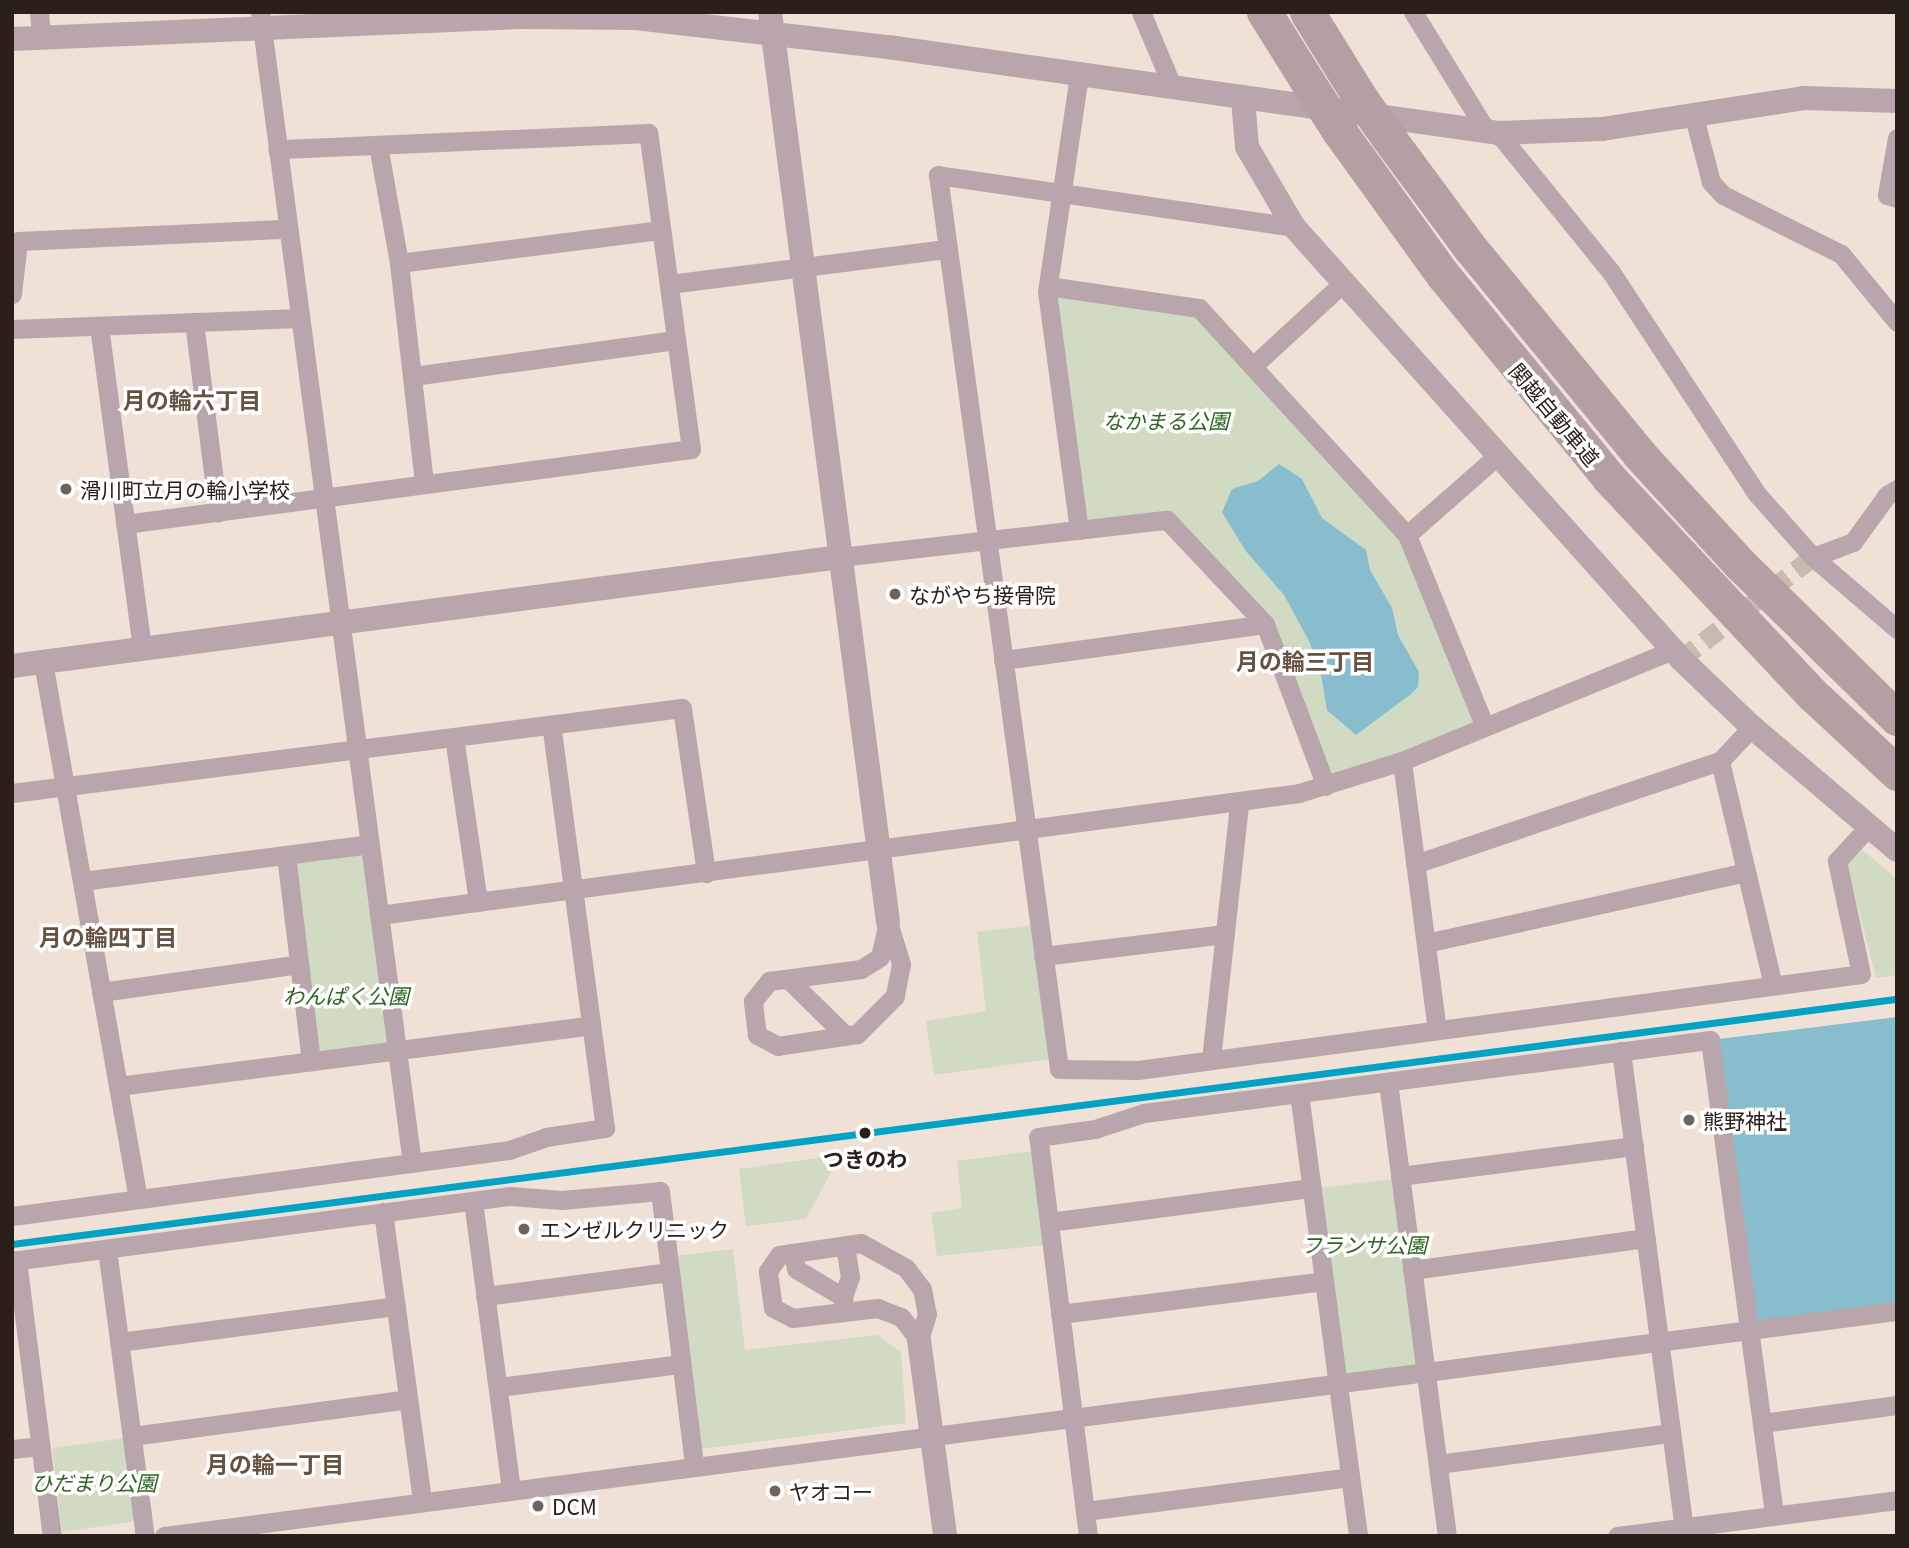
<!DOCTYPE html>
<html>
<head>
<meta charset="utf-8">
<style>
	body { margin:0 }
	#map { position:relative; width:1909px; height:1548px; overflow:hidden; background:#f0e1d6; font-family:Georgia,"Noto Sans JP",serif }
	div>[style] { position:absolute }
	.green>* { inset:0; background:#d1dac3; transform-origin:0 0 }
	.water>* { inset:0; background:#88bdcd }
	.minor-tunnel>* { height:19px; margin-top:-9.5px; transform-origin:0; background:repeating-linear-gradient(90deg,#c8bab0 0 19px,transparent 0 29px) }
	.minor>* { height:19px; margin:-9.5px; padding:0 9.5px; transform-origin:9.5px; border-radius:9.5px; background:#b8a6ac }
	.tertiary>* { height:24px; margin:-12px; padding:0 12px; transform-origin:12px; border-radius:12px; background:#b8a6ac }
	.motorway>* { height:35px; margin:-17.5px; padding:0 17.5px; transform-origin:17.5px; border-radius:17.5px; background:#b4a0a3 }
	.motorway-bridge>* { height:35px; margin:-17.5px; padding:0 17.5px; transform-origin:17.5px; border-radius:17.5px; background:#b4a0a3 }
	.rail-1>* { height:7px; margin:-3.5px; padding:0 3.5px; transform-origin:3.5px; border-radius:3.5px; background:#02a2c5 }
	.dots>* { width:19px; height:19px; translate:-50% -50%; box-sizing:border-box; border:4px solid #fff; border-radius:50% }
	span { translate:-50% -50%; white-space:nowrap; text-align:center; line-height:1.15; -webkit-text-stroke:7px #fff; paint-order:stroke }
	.street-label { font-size:21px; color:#2a2019 }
	.park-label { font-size:21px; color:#2c6620; font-style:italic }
	.poi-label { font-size:21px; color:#2a2019 }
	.left { translate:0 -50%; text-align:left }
	.stop-label { font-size:21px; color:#2a2019; font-weight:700 }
	.neighbourhood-label { font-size:23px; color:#675240; font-weight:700 }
	.frame { position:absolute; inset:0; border:14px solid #2a2019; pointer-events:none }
</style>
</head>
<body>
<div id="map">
	<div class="green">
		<div style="clip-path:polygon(1047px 291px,1199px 308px,1407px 535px,1485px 727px,1326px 786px,1265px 624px,1167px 520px,1079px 530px)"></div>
		<div style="left:369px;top:844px;width:208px;height:84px;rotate:82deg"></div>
		<div style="clip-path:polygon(1861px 849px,1897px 879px,1897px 975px,1876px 978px,1847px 864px)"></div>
		<div style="clip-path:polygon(1033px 925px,1050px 1059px,934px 1075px,926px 1021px,986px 1011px,977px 932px)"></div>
		<div style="clip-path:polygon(1033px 1151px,1045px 1245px,937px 1256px,931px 1213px,962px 1208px,957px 1161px)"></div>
		<div style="clip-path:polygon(840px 1155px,806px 1219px,746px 1226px,739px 1169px)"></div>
		<div style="left:1401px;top:1178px;width:196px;height:90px;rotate:83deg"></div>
		<div style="clip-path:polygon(733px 1249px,745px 1350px,878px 1335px,901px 1352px,906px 1423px,700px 1449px,675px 1256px)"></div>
		<div style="clip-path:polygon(125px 1438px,136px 1517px,131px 1522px,62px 1532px,52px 1448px)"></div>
	</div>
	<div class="water">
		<div style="clip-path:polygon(1279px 464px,1302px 479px,1322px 518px,1366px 550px,1370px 570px,1392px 608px,1398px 635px,1419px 672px,1418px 687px,1411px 694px,1356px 735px,1327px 710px,1320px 669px,1309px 641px,1284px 595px,1245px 550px,1222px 512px,1232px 489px,1258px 481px)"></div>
		<div style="clip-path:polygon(1897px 1017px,1897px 1311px,1749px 1330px,1710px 1040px)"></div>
	</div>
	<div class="minor-tunnel">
		<div style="left:1681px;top:659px;width:167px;rotate:-37.7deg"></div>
	</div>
	<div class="minor">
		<div style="left:39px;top:12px;width:25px;rotate:85deg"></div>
		<div style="left:260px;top:12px;width:1161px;rotate:82.48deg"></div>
		<div style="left:1141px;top:12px;width:82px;rotate:67.2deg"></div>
		<div style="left:1413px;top:12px;width:141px;rotate:58.3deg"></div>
		<div style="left:1079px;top:75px;width:218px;rotate:98.4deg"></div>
		<div style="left:1047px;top:291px;width:241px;rotate:82.4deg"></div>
		<div style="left:1693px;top:113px;width:71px;rotate:75.4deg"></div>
		<div style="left:1711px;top:182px;width:18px;rotate:47deg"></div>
		<div style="left:1723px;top:195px;width:132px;rotate:26.6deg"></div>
		<div style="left:1841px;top:254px;width:88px;rotate:50.5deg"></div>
		<div style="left:1498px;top:133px;width:179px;rotate:50.9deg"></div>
		<div style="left:1611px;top:272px;width:266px;rotate:56.7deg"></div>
		<div style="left:1757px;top:494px;width:84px;rotate:48.4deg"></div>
		<div style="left:1813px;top:557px;width:111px;rotate:40.6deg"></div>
		<div style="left:1897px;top:138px;width:58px;rotate:100deg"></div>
		<div style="left:1887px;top:195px;width:10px;rotate:17deg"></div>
		<div style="left:378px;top:145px;width:120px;rotate:79.9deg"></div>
		<div style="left:399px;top:263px;width:222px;rotate:83.5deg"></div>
		<div style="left:1294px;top:227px;width:360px;rotate:-171.7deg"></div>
		<div style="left:938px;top:175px;width:902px;rotate:82.29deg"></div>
		<div style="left:1059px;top:1069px;width:79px;rotate:0.7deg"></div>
		<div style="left:1138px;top:1070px;width:729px;rotate:-7.56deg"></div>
		<div style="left:1861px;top:974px;width:116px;rotate:-102deg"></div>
		<div style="left:1837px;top:861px;width:46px;rotate:-47.6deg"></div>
		<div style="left:399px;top:263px;width:264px;rotate:-7.2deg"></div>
		<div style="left:669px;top:284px;width:281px;rotate:-7.2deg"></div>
		<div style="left:1048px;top:286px;width:153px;rotate:8.3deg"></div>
		<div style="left:1199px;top:308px;width:308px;rotate:47.5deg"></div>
		<div style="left:1407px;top:535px;width:207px;rotate:67.9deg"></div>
		<div style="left:12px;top:294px;width:53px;rotate:-83.5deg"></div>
		<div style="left:18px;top:241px;width:269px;rotate:-2.6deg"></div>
		<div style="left:194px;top:322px;width:192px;rotate:82.8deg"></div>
		<div style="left:99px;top:326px;width:327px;rotate:82.4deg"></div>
		<div style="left:12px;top:329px;width:287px;rotate:-2.2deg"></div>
		<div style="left:1253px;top:366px;width:122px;rotate:-42.7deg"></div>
		<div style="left:413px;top:376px;width:265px;rotate:-7.8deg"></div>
		<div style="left:125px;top:524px;width:571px;rotate:-7.55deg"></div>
		<div style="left:691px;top:449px;width:319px;rotate:-97.7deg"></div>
		<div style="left:648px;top:133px;width:371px;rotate:177.5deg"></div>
		<div style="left:1407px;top:535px;width:121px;rotate:-41.3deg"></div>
		<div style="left:840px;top:557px;width:329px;rotate:-6.5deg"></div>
		<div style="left:1167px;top:520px;width:143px;rotate:46.7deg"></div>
		<div style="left:1265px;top:624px;width:173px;rotate:69.4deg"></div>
		<div style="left:1813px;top:557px;width:43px;rotate:-20.6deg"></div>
		<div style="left:1853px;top:542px;width:58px;rotate:-54.1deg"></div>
		<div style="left:1887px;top:495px;width:12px;rotate:-31deg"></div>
		<div style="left:1003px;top:660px;width:264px;rotate:-7.8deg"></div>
		<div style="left:43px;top:662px;width:545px;rotate:79.97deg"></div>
		<div style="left:1752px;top:727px;width:47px;rotate:133.3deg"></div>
		<div style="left:1720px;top:761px;width:230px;rotate:76.7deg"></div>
		<div style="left:454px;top:737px;width:167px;rotate:81.7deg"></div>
		<div style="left:1402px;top:761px;width:270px;rotate:82.6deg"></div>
		<div style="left:12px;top:793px;width:675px;rotate:-7.23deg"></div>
		<div style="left:682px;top:708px;width:167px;rotate:81.7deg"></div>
		<div style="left:286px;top:855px;width:208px;rotate:83.1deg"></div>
		<div style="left:1415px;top:864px;width:322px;rotate:-18.7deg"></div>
		<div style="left:82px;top:881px;width:289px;rotate:-7.3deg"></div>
		<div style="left:379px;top:915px;width:928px;rotate:-7.55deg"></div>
		<div style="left:1299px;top:793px;width:108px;rotate:-17.3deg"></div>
		<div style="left:1402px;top:761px;width:292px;rotate:-22.3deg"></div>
		<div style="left:888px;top:922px;width:44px;rotate:72.8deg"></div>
		<div style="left:901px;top:964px;width:33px;rotate:101deg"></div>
		<div style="left:895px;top:996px;width:54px;rotate:135deg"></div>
		<div style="left:857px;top:1034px;width:80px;rotate:171.4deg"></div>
		<div style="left:778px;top:1046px;width:24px;rotate:-152deg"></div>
		<div style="left:757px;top:1035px;width:34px;rotate:-97deg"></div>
		<div style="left:753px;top:1001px;width:26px;rotate:-51deg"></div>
		<div style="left:769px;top:981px;width:93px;rotate:-7.4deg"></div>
		<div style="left:861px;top:969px;width:22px;rotate:-32deg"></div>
		<div style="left:880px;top:957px;width:36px;rotate:-77deg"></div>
		<div style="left:1426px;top:943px;width:328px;rotate:-12.5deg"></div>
		<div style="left:1043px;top:956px;width:183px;rotate:-6.9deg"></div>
		<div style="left:788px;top:979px;width:81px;rotate:44.5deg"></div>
		<div style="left:101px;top:992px;width:200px;rotate:-8deg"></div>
		<div style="left:1621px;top:1051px;width:489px;rotate:82.5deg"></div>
		<div style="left:1211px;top:1059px;width:257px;rotate:-83.7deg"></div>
		<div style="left:1388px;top:1082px;width:458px;rotate:82.6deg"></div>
		<div style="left:118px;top:1086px;width:477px;rotate:-7.3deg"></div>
		<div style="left:1299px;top:1093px;width:447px;rotate:82.4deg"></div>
		<div style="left:1400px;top:1176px;width:236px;rotate:-7.3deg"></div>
		<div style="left:473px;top:1201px;width:292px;rotate:82.5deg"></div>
		<div style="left:383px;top:1212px;width:293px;rotate:82.3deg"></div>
		<div style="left:12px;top:1216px;width:501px;rotate:-7.56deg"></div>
		<div style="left:509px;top:1150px;width:39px;rotate:-19deg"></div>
		<div style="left:546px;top:1137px;width:60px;rotate:-8.7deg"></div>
		<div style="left:605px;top:1128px;width:407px;rotate:-97.6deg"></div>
		<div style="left:1049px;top:1222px;width:265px;rotate:-7.4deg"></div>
		<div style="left:861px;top:1243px;width:51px;rotate:29.1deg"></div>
		<div style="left:906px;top:1268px;width:26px;rotate:53deg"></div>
		<div style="left:922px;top:1289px;width:25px;rotate:79deg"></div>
		<div style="left:927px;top:1314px;width:27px;rotate:107deg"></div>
		<div style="left:919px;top:1340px;width:29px;rotate:-128deg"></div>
		<div style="left:901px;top:1317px;width:25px;rotate:-159deg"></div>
		<div style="left:878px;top:1308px;width:86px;rotate:173.3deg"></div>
		<div style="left:793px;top:1318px;width:22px;rotate:-153deg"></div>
		<div style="left:773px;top:1308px;width:37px;rotate:-98deg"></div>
		<div style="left:768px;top:1271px;width:19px;rotate:-55deg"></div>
		<div style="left:779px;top:1255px;width:83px;rotate:-8.3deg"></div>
		<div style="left:107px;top:1249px;width:290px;rotate:82.5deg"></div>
		<div style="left:793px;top:1253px;width:16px;rotate:79deg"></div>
		<div style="left:796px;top:1269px;width:55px;rotate:30.8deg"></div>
		<div style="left:843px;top:1297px;width:15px;rotate:86deg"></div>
		<div style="left:17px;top:1260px;width:278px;rotate:82.8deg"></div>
		<div style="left:12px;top:1261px;width:502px;rotate:-7.44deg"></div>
		<div style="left:510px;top:1196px;width:52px;rotate:4.4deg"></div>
		<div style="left:562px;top:1200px;width:98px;rotate:-5.2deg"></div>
		<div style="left:660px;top:1191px;width:276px;rotate:82.9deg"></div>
		<div style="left:1412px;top:1270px;width:236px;rotate:-7.8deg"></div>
		<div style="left:485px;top:1296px;width:186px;rotate:-7.4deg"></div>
		<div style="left:843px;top:1297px;width:21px;rotate:-71deg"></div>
		<div style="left:850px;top:1277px;width:32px;rotate:-99deg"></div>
		<div style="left:1060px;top:1314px;width:266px;rotate:-7.1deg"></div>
		<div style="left:119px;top:1342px;width:279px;rotate:-7.4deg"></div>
		<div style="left:498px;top:1387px;width:183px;rotate:-7.2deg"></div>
		<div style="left:1762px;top:1423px;width:136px;rotate:-7.6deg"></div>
		<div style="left:132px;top:1436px;width:278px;rotate:-7.6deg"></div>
		<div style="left:12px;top:1449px;width:28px;rotate:-6deg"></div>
		<div style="left:1438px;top:1464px;width:235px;rotate:-7.6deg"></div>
		<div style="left:1085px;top:1511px;width:267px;rotate:-7.3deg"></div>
		<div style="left:164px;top:1536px;width:1748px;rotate:-7.4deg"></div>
		<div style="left:1088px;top:1536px;width:402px;rotate:-97.1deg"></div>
		<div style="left:1038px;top:1137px;width:58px;rotate:-8deg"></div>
		<div style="left:1095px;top:1129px;width:52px;rotate:-18.1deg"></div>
		<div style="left:1144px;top:1113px;width:571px;rotate:-7.35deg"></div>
		<div style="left:1710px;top:1040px;width:479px;rotate:82.3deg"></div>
		<div style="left:1617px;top:1536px;width:282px;rotate:-7.3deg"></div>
	</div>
	<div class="tertiary">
		<div style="left:770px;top:12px;width:918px;rotate:82.61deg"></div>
		<div style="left:12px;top:39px;width:511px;rotate:-2.47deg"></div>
		<div style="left:523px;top:17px;width:113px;rotate:0.5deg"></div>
		<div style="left:636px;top:18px;width:254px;rotate:6.6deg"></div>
		<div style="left:888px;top:47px;width:616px;rotate:8.02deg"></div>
		<div style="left:1498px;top:133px;width:104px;rotate:-2.2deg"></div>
		<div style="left:1602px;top:129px;width:204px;rotate:-8.7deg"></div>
		<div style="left:1804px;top:98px;width:93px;rotate:1.8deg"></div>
		<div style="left:1243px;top:99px;width:48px;rotate:85.2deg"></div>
		<div style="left:1247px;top:147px;width:93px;rotate:59.6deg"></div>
		<div style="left:1294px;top:227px;width:580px;rotate:48.14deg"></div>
		<div style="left:1681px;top:659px;width:98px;rotate:43.8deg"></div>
		<div style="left:1752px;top:727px;width:190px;rotate:40.3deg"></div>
		<div style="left:12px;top:666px;width:835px;rotate:-7.5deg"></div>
		<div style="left:919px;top:1340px;width:198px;rotate:82.4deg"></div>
	</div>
	<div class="motorway">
		<div style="left:1264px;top:12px;width:94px;rotate:58deg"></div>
		<div style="left:1307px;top:12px;width:99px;rotate:58.2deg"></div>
		<div style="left:1339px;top:131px;width:178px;rotate:54.2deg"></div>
		<div style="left:1443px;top:275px;width:262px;rotate:50.7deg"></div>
		<div style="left:1609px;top:478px;width:298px;rotate:46.8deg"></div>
		<div style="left:1813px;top:695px;width:115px;rotate:42.9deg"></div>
		<div style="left:1388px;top:137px;width:139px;rotate:53.5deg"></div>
		<div style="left:1471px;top:249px;width:266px;rotate:50.6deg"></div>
		<div style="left:1640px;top:455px;width:147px;rotate:47.5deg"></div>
		<div style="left:1739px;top:563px;width:221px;rotate:44.5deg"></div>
	</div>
	<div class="motorway-bridge">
		<div style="left:1314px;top:92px;width:46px;rotate:57.3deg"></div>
		<div style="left:1359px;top:96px;width:50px;rotate:54.7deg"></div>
	</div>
	<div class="rail-1">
		<div style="left:12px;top:1244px;width:1901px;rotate:-7.41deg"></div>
	</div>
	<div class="dots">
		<div style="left:66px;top:489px;background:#6f645b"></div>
		<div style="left:895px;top:594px;background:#6f645b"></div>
		<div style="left:1689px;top:1120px;background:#6f645b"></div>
		<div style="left:865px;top:1133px;background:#2a2019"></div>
		<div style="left:524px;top:1229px;background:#6f645b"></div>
		<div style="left:775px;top:1491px;background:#6f645b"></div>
		<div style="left:538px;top:1506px;background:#6f645b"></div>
	</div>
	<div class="street-label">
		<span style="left:1555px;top:414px;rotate:50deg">関越自動車道</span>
	</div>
	<div class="park-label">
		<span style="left:1166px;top:420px">なかまる公園</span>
		<span style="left:346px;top:995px">わんぱく公園</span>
		<span style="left:1364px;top:1244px">フランサ公園</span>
		<span style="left:94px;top:1482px">ひだまり公園</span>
	</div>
	<div class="poi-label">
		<span class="left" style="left:80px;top:489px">滑川町立月の輪小学校</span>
		<span class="left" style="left:909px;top:594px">ながやち接骨院</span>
		<span class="left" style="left:1703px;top:1120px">熊野神社</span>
		<span class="left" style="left:540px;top:1229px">エンゼルクリニック</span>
		<span class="left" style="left:789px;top:1491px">ヤオコー</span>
		<span class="left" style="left:552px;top:1506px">DCM</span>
	</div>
	<div class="stop-label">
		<span style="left:865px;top:1158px">つきのわ</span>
	</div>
	<div class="neighbourhood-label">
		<span style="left:192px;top:399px">月の輪六丁目</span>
		<span style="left:1305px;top:660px">月の輪三丁目</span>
		<span style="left:108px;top:936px">月の輪四丁目</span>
		<span style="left:275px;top:1463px">月の輪一丁目</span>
	</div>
	<div class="frame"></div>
</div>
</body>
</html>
